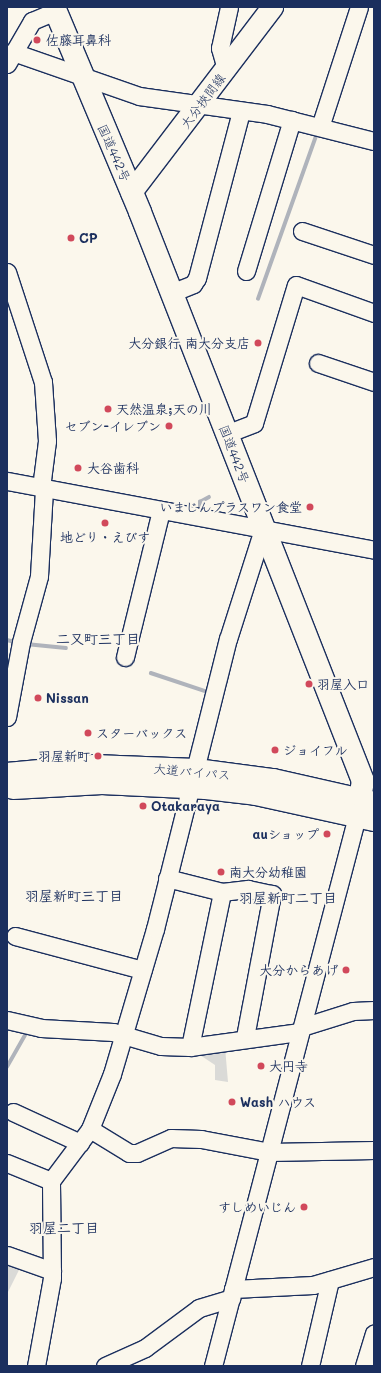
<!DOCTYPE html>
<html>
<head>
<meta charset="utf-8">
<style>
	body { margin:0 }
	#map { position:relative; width:381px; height:1373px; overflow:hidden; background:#fbf7ec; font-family:Mali,"Klee One",sans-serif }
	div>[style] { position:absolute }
	.green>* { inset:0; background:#dadad7 }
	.stream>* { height:3.5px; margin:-1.75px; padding:0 1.75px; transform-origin:1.75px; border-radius:1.75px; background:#afb3bb }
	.roads { filter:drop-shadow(1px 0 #1b2f5e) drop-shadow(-1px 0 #1b2f5e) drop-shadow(0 1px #1b2f5e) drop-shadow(0 -1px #1b2f5e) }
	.minor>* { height:17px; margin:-8.5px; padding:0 8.5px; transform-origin:8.5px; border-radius:8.5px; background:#fbf7ec }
	.major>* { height:21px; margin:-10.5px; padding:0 10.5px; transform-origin:10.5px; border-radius:10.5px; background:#fbf7ec }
	.highway>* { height:22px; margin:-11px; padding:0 11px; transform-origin:11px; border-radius:11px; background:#fbf7ec }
	.dots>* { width:11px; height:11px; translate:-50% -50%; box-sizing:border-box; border:2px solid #fbf7ec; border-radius:50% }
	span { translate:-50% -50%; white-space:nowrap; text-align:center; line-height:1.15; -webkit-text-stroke:4px #fbf7ec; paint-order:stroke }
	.poi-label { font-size:13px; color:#1b2f5e; font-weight:700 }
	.left { translate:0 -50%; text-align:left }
	.right { translate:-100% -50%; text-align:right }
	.street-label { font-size:13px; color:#1b2f5e }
	.neighbourhood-label { font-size:14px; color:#1b2f5e; font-weight:700 }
	.frame { position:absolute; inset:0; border:8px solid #1b2f5e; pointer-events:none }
</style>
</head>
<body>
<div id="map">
	<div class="green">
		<div style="clip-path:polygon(225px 1047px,228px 1082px,215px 1080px,215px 1065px,197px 1053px)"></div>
		<div style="clip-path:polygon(7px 1259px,21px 1266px,7px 1294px)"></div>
	</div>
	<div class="stream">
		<div style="left:258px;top:299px;width:176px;rotate:-70.4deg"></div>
		<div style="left:200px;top:509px;width:7px;rotate:-90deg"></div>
		<div style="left:200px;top:502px;width:10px;rotate:-29deg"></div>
		<div style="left:7px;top:640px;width:8px;rotate:14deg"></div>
		<div style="left:26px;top:644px;width:40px;rotate:5.7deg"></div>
		<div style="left:151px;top:673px;width:60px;rotate:18.4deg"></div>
		<div style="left:7px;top:1067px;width:43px;rotate:-60.4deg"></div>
	</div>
	<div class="roads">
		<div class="minor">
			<div style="left:13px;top:52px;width:133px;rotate:19.2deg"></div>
			<div style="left:139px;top:96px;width:129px;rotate:8deg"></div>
			<div style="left:267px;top:114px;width:110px;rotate:14.2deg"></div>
			<div style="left:7px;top:64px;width:50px;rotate:-59.8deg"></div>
			<div style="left:32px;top:21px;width:25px;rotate:-23deg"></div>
			<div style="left:226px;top:69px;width:22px;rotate:-106deg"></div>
			<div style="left:220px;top:48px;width:42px;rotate:-77.6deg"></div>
			<div style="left:320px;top:127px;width:126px;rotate:-72deg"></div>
			<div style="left:302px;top:231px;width:76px;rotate:18.4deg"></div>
			<div style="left:246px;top:271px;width:158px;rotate:-73.1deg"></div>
			<div style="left:7px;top:272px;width:116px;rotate:71.9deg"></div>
			<div style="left:43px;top:382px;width:59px;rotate:86.1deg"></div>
			<div style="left:47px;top:441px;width:47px;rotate:97.3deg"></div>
			<div style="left:171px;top:293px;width:24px;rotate:-22deg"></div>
			<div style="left:193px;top:284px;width:7px;rotate:-56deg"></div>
			<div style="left:197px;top:278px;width:173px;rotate:-75.2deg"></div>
			<div style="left:318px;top:363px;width:59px;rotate:18.7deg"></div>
			<div style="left:226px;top:434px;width:30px;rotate:-21deg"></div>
			<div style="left:254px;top:423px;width:144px;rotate:-73.1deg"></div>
			<div style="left:296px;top:285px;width:83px;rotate:19.7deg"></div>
			<div style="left:7px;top:481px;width:373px;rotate:10.6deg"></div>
			<div style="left:125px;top:657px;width:151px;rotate:-76.2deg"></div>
			<div style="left:7px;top:717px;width:76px;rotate:-79.4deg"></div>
			<div style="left:21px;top:642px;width:68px;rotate:-74.7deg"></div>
			<div style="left:39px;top:576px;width:88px;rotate:-86.7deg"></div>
			<div style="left:167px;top:878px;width:57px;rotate:14.3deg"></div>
			<div style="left:222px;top:892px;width:26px;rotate:-7deg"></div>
			<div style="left:248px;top:889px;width:25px;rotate:12deg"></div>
			<div style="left:272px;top:894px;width:146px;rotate:100.7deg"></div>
			<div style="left:15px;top:936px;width:132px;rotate:14.9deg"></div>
			<div style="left:7px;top:1020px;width:35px;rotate:13deg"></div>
			<div style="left:41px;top:1028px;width:72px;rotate:3.2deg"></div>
			<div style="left:113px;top:1032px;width:50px;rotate:16.3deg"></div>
			<div style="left:161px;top:1046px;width:29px;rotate:2deg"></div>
			<div style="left:190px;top:1047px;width:111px;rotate:-7.8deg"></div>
			<div style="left:302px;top:1027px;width:53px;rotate:-17.4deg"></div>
			<div style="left:353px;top:1011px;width:21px;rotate:-3deg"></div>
			<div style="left:190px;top:1047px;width:158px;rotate:-78.3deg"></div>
			<div style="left:13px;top:1112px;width:74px;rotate:24.8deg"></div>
			<div style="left:90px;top:1129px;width:46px;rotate:31.6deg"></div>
			<div style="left:129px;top:1153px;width:8px"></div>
			<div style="left:137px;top:1153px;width:37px;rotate:-24deg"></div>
			<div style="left:171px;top:1138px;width:30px;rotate:2deg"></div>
			<div style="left:201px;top:1139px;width:69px;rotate:10.8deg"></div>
			<div style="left:269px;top:1152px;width:105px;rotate:-1.1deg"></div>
			<div style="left:7px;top:1163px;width:48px;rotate:22.2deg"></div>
			<div style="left:7px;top:1255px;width:48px;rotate:19.6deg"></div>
			<div style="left:233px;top:1289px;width:80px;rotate:-2.9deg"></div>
			<div style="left:313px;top:1285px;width:64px;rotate:-16.4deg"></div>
			<div style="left:36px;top:1366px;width:89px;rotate:-79.7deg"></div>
			<div style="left:52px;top:1278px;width:97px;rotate:-90.6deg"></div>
			<div style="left:51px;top:1181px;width:65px;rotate:-53.1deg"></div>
			<div style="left:90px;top:1129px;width:59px;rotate:-68.2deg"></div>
			<div style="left:112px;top:1074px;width:151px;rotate:-73.5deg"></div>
			<div style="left:155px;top:929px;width:299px;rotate:-75.9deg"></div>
			<div style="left:228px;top:639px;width:115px;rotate:-72.3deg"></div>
			<div style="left:105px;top:1366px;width:44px;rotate:-24.2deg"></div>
			<div style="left:145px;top:1348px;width:67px;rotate:-36.5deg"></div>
			<div style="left:199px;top:1308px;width:34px;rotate:-17deg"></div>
			<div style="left:213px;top:1366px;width:569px;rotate:-75.33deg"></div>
			<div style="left:310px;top:1366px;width:88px;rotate:-76.9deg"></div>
			<div style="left:364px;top:1366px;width:34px;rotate:-73deg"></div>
		</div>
		<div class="major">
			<div style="left:131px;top:192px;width:233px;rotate:-52.7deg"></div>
		</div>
		<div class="highway">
			<div style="left:54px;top:7px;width:222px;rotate:67.2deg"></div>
			<div style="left:140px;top:212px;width:611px;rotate:68.6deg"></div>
			<div style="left:363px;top:781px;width:36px;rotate:100deg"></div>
			<div style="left:7px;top:774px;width:87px;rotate:-5.3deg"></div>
			<div style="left:94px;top:766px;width:102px;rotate:2.2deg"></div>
			<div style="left:196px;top:770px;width:78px;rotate:7.4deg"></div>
			<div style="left:273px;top:780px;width:104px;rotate:12.8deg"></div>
			<div style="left:13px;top:788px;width:89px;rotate:-3.2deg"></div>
			<div style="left:102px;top:783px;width:104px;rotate:2.8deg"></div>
			<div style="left:206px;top:788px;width:50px;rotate:6.8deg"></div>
			<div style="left:256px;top:794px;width:121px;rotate:12.4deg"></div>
		</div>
	</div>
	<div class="dots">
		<div style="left:37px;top:40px;background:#d1495b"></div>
		<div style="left:71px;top:238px;background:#d1495b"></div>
		<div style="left:258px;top:343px;background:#d1495b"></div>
		<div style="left:108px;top:409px;background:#d1495b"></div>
		<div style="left:169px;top:426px;background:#d1495b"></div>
		<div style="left:78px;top:468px;background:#d1495b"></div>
		<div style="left:310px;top:507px;background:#d1495b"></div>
		<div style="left:105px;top:523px;background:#d1495b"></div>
		<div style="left:309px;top:684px;background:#d1495b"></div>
		<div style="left:38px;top:698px;background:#d1495b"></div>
		<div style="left:88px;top:733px;background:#d1495b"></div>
		<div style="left:275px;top:750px;background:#d1495b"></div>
		<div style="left:98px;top:756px;background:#d1495b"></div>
		<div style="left:143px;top:806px;background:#d1495b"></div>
		<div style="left:327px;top:834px;background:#d1495b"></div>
		<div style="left:221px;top:872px;background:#d1495b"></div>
		<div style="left:346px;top:970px;background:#d1495b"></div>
		<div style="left:261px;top:1066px;background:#d1495b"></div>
		<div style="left:232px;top:1102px;background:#d1495b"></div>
		<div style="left:304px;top:1207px;background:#d1495b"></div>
	</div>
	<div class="poi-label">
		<span class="left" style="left:46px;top:40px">佐藤耳鼻科</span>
		<span class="left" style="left:79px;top:238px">CP</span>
		<span class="right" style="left:250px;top:343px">大分銀行 南大分支店</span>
		<span class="left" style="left:116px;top:409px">天然温泉;天の川</span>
		<span class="right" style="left:161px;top:426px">セブン-イレブン</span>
		<span class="left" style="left:87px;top:468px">大谷歯科</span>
		<span class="right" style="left:302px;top:507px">いまじんプラスワン食堂</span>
		<span style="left:105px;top:537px">地どり・えびす</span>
		<span class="left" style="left:317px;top:684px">羽屋入口</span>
		<span class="left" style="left:46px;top:698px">Nissan</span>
		<span class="left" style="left:96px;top:733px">スターバックス</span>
		<span class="left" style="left:283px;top:750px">ジョイフル</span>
		<span class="right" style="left:90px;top:756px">羽屋新町</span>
		<span class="left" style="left:151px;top:806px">Otakaraya</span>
		<span class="right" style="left:319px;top:834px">auショップ</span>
		<span class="left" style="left:229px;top:872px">南大分幼稚園</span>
		<span class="right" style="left:338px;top:970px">大分からあげ</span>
		<span class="left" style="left:269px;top:1066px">大円寺</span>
		<span class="left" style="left:240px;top:1102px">Wash ハウス</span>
		<span class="right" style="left:296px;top:1207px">すしめいじん</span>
	</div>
	<div class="street-label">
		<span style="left:203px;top:101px;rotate:-53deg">大分挾間線</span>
		<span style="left:114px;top:153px;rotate:66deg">国道442号</span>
		<span style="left:234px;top:454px;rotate:69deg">国道442号</span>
		<span style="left:192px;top:772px;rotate:5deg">大道バイパス</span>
	</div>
	<div class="neighbourhood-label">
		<span style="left:98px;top:639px">二又町三丁目</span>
		<span style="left:74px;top:896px">羽屋新町三丁目</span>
		<span style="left:288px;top:898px">羽屋新町二丁目</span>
		<span style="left:64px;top:1228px">羽屋二丁目</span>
	</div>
	<div class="frame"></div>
</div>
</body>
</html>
